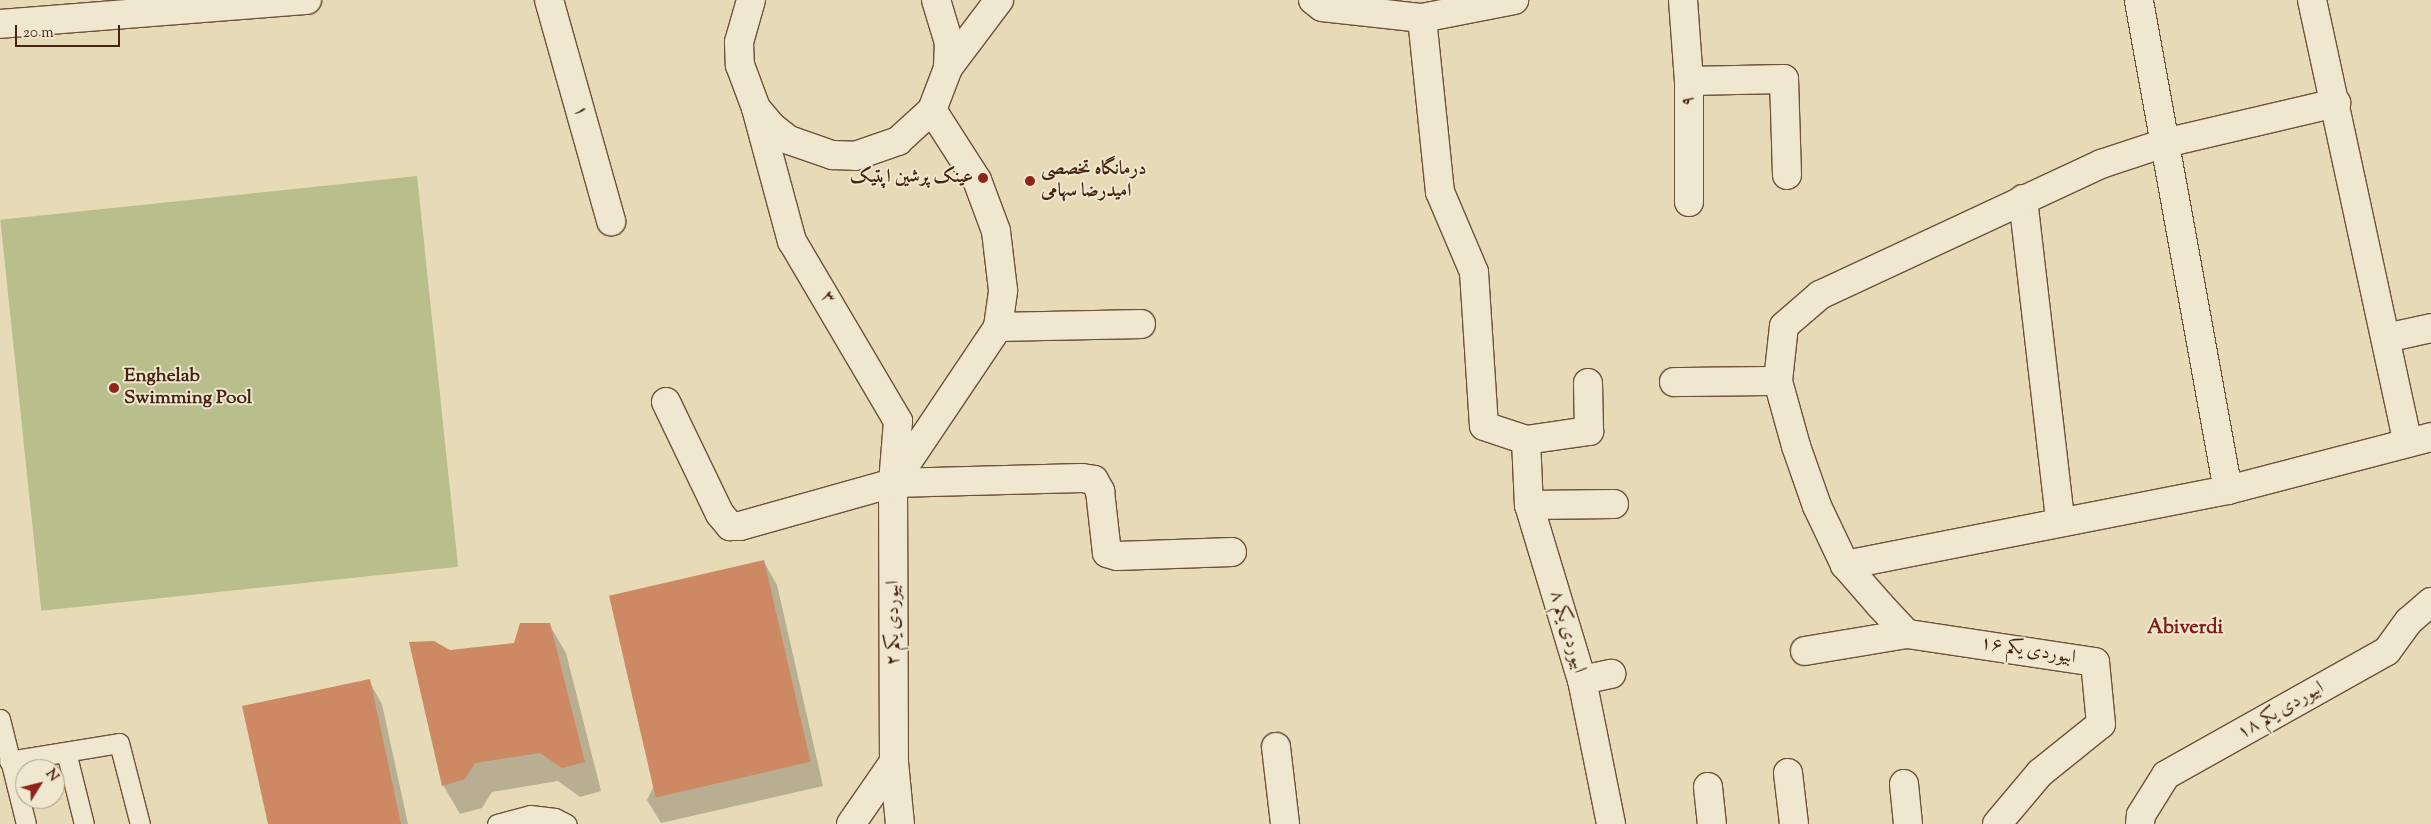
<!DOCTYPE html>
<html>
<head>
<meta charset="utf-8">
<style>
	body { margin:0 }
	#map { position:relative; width:2431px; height:824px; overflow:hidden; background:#e6dab7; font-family:"Sorts Mill Goudy",Amiri,serif }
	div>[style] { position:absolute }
	.green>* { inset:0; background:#b8be8c; transform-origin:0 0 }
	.shadow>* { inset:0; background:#0003 }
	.building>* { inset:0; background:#cc8964; transform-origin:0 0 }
	.roads { filter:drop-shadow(1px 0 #6d523a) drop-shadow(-1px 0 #6d523a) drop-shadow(0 1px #6d523a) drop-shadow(0 -1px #6d523a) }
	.lane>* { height:19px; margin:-9.5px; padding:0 9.5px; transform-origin:9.5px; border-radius:9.5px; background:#efe7d0 }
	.street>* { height:28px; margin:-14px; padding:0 14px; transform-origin:14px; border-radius:14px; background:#efe7d0 }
	.secondary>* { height:28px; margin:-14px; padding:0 14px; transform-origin:14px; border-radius:14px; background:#efe7d0 }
	.dots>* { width:14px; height:14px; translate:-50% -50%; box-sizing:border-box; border:2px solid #efe7d0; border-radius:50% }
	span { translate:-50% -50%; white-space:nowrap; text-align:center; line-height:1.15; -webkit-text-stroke:4px #efe7d0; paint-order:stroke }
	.street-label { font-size:19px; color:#452410 }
	.poi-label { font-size:19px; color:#452410; font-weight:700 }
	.left { translate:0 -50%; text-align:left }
	.right { translate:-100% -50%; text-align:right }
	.neighbourhood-label { font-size:20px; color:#7a1f14; font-weight:700 }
	.north { position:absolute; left:15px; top:759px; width:50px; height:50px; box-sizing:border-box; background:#efe7d0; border:1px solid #ab9983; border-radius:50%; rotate:54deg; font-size:14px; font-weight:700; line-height:20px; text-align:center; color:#452410 }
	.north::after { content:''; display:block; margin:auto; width:18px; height:22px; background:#8f2418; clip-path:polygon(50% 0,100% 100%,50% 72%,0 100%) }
	.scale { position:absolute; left:15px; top:25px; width:105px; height:22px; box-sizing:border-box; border:2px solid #452410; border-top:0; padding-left:6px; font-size:15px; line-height:18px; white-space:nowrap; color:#452410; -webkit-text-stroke:4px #efe7d0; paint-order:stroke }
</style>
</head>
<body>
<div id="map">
	<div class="green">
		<div style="left:417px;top:176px;width:393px;height:419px;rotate:84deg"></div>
	</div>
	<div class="shadow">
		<div style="clip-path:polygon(764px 562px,777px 585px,823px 786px,661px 823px,647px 800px)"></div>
		<div style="clip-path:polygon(549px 624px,566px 653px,601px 791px,580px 797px,558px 781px,492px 792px,482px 808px,460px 814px,443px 785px,450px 651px,515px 644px)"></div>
		<div style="clip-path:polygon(369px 681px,382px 704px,408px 824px,269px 824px)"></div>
	</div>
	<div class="building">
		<div style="left:764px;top:560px;width:207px;height:159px;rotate:77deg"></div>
		<div style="clip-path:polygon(520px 623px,550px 623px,585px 762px,562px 768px,540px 753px,475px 763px,465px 779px,442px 786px,409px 642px,434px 641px,450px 650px,514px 643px)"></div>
		<div style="clip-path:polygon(370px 679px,401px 824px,268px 824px,242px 706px)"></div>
	</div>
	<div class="roads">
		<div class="lane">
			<div style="left:0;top:719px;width:108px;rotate:76.1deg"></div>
			<div style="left:66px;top:752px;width:74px;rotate:76deg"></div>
			<div style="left:9px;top:761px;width:111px;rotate:-9.3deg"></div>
			<div style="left:119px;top:743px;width:84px;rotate:75.5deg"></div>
			<div style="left:497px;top:824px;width:34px;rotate:-15deg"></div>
			<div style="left:530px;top:815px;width:25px;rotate:7deg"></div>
			<div style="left:555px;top:818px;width:13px;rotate:27deg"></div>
		</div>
		<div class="street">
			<div style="left:549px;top:0;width:230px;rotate:74.3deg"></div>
			<div style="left:1313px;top:0;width:11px;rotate:38deg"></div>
			<div style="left:1322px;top:7px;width:101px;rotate:6.3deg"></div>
			<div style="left:1422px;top:18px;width:94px;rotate:-11.1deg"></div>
			<div style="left:1683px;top:0;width:81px;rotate:85.8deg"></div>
			<div style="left:1689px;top:81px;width:121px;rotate:90deg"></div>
			<div style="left:2312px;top:0;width:453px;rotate:77.8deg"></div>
			<div style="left:2139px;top:1px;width:497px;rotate:79.7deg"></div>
			<div style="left:1422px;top:18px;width:175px;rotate:84.1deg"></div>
			<div style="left:1440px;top:192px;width:87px;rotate:67deg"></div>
			<div style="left:1474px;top:272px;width:154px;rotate:86.3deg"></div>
			<div style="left:1484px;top:426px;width:44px;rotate:18.4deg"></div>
			<div style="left:1526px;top:440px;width:64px;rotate:-8.1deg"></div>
			<div style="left:1589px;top:431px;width:48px;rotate:-91.2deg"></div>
			<div style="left:948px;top:68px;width:85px;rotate:-53.1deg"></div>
			<div style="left:1689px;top:81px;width:95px;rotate:-1.2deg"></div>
			<div style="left:1784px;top:79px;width:96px;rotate:88.2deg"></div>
			<div style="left:756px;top:108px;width:138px;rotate:74.9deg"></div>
			<div style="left:792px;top:241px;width:209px;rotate:59.5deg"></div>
			<div style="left:898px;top:421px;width:62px;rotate:94.6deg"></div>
			<div style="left:893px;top:483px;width:279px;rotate:89.8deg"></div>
			<div style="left:894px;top:762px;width:62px;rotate:84.5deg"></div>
			<div style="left:2023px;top:199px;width:324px;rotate:83.4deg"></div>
			<div style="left:998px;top:327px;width:143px;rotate:-1.2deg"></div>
			<div style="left:2386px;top:338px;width:46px;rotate:-12.5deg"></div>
			<div style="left:1674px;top:382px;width:104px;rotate:-0.6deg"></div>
			<div style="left:666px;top:402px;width:124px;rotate:64.3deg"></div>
			<div style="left:720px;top:514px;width:16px;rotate:50deg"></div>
			<div style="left:730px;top:526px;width:10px"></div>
			<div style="left:740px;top:526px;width:159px;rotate:-15.7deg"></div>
			<div style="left:893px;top:483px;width:189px;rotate:-1.5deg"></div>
			<div style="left:1082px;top:478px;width:12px;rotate:9deg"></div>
			<div style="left:1094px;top:480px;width:13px;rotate:61deg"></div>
			<div style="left:1100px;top:491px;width:62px;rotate:83.6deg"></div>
			<div style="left:1107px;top:553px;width:10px;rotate:17deg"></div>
			<div style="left:1117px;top:556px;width:115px;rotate:-2deg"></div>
			<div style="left:1526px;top:440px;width:65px;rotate:87.4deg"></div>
			<div style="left:1529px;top:505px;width:183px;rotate:73.2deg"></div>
			<div style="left:1582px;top:680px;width:147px;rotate:78.6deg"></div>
			<div style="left:894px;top:482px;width:187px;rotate:-56.1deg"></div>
			<div style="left:998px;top:327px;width:37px;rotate:-82deg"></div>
			<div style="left:1003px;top:290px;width:59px;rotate:-96.8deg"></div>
			<div style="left:996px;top:231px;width:54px;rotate:-110.4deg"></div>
			<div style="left:977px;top:180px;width:83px;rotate:-122.7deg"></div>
			<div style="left:1529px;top:505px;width:85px;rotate:-0.7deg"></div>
			<div style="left:1845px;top:565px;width:390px;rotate:-11.1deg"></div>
			<div style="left:2228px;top:490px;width:210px;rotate:-14.6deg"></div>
			<div style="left:1805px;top:651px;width:103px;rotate:-9.5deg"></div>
			<div style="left:1582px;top:680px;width:30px;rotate:-12deg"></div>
			<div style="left:1276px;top:747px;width:78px;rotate:83.3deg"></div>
			<div style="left:1788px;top:773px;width:51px;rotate:83.3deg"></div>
			<div style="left:1904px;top:784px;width:40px;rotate:84.3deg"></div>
			<div style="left:1708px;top:787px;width:37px;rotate:84deg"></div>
			<div style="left:851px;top:824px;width:75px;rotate:-55.3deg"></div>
			<div style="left:1997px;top:824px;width:67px;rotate:-49.9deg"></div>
			<div style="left:2040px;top:773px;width:78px;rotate:-38.8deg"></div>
			<div style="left:2101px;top:724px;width:62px;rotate:-95.5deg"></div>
			<div style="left:2095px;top:662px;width:190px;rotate:-171.5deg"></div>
			<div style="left:1907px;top:634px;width:40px;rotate:-133deg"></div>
			<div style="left:1880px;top:605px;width:53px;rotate:-131.2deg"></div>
			<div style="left:1845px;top:565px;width:65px;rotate:-115.4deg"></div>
			<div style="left:1817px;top:506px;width:64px;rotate:-109.3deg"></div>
			<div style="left:1796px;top:446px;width:67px;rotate:-105.5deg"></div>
			<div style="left:1778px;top:381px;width:55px;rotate:-83.8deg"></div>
			<div style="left:1784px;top:326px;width:48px;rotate:-40.7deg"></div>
			<div style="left:1820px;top:295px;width:310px;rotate:-25deg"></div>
			<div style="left:2101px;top:164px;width:67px;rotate:-18.2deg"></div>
			<div style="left:2165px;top:143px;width:176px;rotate:-13.2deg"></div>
			<div style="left:2140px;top:824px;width:9px;rotate:-84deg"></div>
			<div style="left:2141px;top:815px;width:47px;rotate:-58deg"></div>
			<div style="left:2166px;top:775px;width:253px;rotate:-29.3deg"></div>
			<div style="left:2387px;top:651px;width:37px;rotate:-54deg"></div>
			<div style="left:2409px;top:621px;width:29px;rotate:-41deg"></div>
		</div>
		<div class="secondary">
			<div style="left:751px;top:0;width:44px;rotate:105.9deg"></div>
			<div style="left:739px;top:42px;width:23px;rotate:88deg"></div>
			<div style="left:740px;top:65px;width:46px;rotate:69.6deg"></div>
			<div style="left:756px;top:108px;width:23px;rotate:50deg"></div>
			<div style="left:771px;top:126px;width:23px;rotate:38deg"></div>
			<div style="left:789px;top:140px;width:46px;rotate:19.2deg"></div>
			<div style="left:832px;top:155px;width:23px;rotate:2deg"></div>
			<div style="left:855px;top:156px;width:46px;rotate:-19.2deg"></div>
			<div style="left:898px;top:141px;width:46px;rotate:-42.4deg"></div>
			<div style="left:932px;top:110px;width:45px;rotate:-69.1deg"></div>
			<div style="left:948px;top:68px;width:25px;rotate:-88deg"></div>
			<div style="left:949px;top:43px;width:45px;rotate:-106.8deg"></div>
			<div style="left:0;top:24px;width:308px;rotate:-4.5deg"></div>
		</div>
	</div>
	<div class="dots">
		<div style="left:983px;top:178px;background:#8f2418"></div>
		<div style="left:1030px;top:181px;background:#8f2418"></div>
		<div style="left:114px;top:388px;background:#8f2418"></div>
	</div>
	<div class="street-label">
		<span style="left:1689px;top:101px;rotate:-90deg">۹</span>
		<span style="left:580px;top:111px;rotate:74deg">۱</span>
		<span style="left:827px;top:298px;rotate:59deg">۳</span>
		<span style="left:894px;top:623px;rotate:-90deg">۲ ابیوردی یکم</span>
		<span style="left:1567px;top:632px;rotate:73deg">۸ ابیوردی یکم</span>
		<span style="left:2028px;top:651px;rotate:9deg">۱۶ ابیوردی یکم</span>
		<span style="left:2281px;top:711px;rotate:-30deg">۱۸ ابیوردی یکم</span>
	</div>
	<div class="poi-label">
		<span class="left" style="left:1041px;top:181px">درمانگاه تخصصی<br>امیدرضا سهامی</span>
		<span class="right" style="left:973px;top:178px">عینک پرشین اپتیک</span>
		<span class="left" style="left:124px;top:388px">Enghelab<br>Swimming Pool</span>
	</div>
	<div class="neighbourhood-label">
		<span style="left:2185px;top:628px">Abiverdi</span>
	</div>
	<div class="north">N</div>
	<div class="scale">20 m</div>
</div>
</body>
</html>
